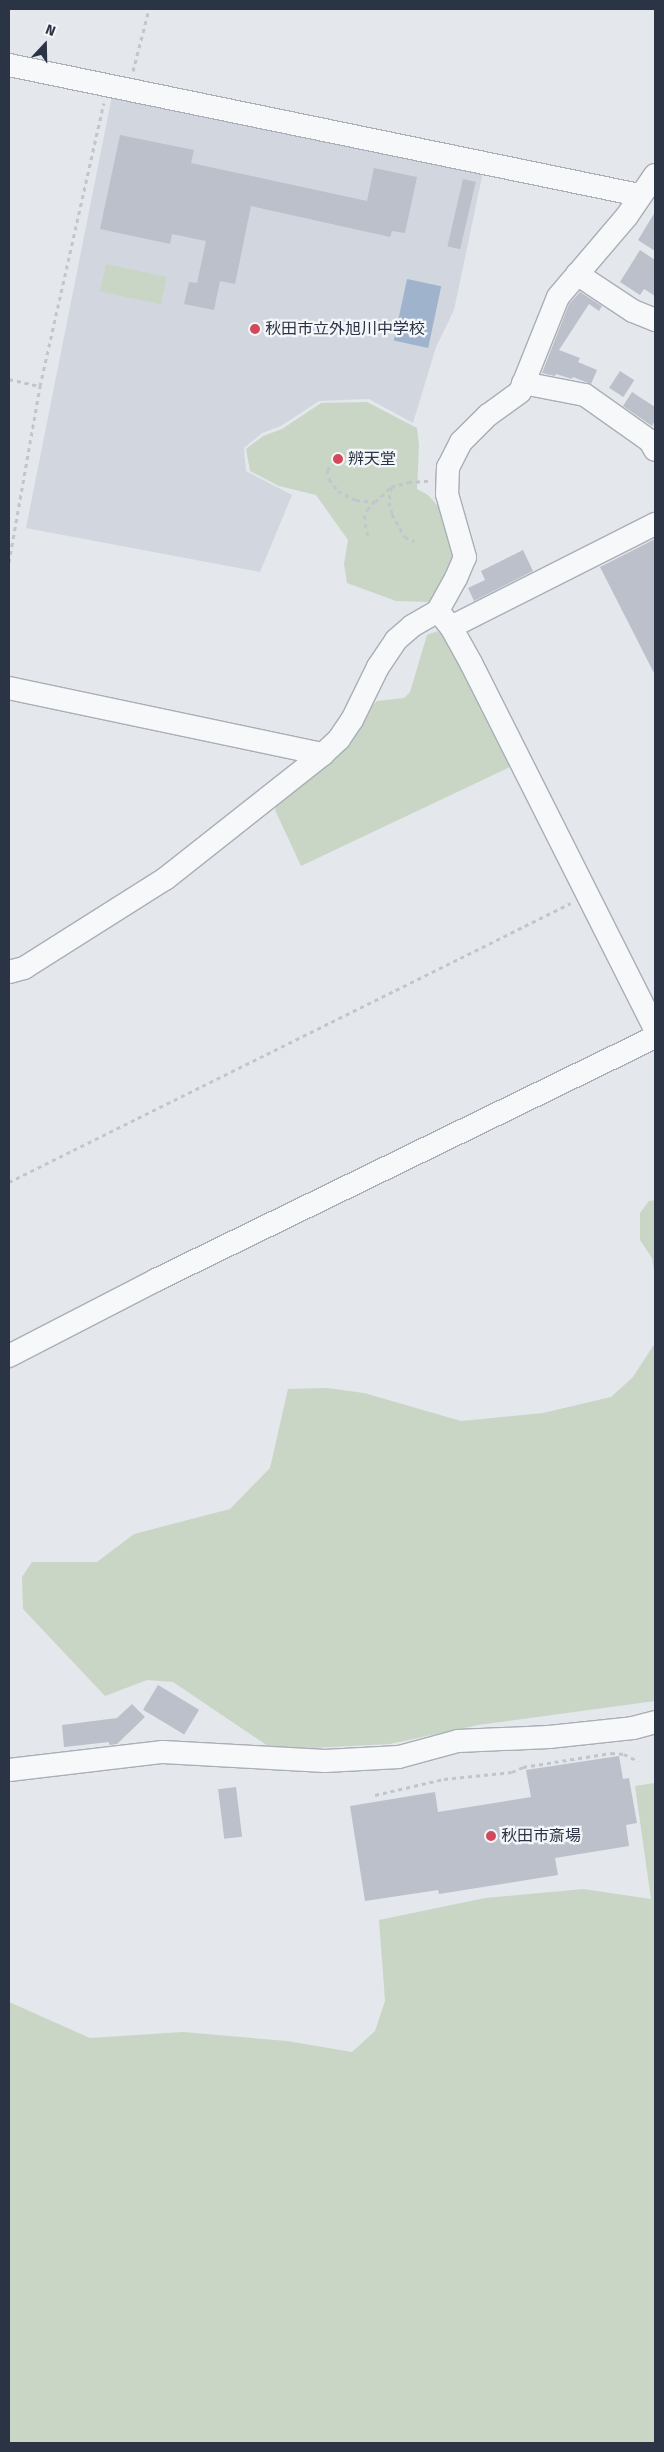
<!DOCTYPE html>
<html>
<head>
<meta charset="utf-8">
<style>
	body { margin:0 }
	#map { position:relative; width:664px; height:2452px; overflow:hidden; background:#e4e7ec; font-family:"Fira Sans","Noto Sans JP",sans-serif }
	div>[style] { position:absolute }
	.built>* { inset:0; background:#d2d6de }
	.green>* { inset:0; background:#c9d6c5; transform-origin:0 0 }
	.water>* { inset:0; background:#9fb4cc; transform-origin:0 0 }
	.building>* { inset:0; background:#bbc0ca; transform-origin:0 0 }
	.path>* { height:3px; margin-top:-1.5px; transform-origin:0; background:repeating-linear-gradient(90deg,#c2c5cb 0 4px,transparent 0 8px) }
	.roads { filter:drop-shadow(1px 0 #a9aeb7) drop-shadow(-1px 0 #a9aeb7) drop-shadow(0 1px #a9aeb7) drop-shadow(0 -1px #a9aeb7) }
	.minor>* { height:22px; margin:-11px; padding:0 11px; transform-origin:11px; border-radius:11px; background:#f7f8fa }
	.dots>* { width:14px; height:14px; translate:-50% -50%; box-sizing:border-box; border:2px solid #f4f6f9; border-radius:50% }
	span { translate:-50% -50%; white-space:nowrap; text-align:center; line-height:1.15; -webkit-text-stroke:4.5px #f4f6f9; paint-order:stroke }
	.poi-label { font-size:16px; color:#2b3445 }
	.left { translate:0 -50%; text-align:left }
	.frame { position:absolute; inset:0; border:10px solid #2b3445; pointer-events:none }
	.north { position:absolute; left:20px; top:20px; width:50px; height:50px; -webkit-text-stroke:4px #f4f6f9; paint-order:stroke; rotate:21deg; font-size:14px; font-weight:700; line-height:20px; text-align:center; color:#2b3445 }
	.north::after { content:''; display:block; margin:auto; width:18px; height:22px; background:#2b3445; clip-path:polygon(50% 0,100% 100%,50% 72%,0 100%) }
</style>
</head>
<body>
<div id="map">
	<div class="built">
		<div style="clip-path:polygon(112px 96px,483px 172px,454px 310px,436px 347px,413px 423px,369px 399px,319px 401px,281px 426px,262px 433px,244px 448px,246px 471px,292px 495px,260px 572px,26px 528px)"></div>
	</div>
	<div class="green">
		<div style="left:106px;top:264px;width:62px;height:28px;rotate:12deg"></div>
		<div style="clip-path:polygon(367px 402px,417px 428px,419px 445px,417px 489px,428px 495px,446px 515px,456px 556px,430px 602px,396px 601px,347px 583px,344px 564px,348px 540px,316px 495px,279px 486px,250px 471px,246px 449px,263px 436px,282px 429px,321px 403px)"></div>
		<div style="clip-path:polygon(438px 631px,448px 637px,512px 766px,301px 866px,275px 810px,278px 802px,377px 701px,404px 698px,410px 692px,427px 635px)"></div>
		<div style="clip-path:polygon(655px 1200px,655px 1276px,652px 1258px,640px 1240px,640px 1213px,649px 1201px)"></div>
		<div style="clip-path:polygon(655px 1343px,655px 1701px,478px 1725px,390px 1744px,274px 1750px,173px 1682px,147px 1680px,105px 1696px,23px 1609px,22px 1577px,32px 1562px,97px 1562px,134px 1534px,230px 1509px,270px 1468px,288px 1389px,327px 1388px,364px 1393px,461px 1421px,543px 1413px,611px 1397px,633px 1377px)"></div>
		<div style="clip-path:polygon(655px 1783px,655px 2443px,9px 2443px,9px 2002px,90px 2038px,183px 2032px,287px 2041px,352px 2052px,375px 2031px,385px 2001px,379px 1920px,485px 1898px,583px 1889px,651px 1899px,635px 1786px)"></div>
	</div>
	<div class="water">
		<div style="left:407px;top:279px;width:35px;height:63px;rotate:12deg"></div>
	</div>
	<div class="building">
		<div style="clip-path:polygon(120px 135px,194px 150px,191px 163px,367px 201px,374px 168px,417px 177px,405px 233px,392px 231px,390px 237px,251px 206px,235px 284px,220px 281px,214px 310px,184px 304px,189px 282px,197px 283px,206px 241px,172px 234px,170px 244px,100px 229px)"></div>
		<div style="left:463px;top:179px;width:13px;height:69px;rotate:13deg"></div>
		<div style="clip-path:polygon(655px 212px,655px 251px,638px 240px)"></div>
		<div style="clip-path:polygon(640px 250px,655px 260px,655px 296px,644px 289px,640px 295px,620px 282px)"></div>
		<div style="clip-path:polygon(580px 292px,602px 306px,599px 311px,589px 304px,559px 350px,580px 358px,578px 362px,597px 370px,591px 384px,573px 377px,572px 379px,556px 374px,555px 376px,542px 373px,569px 304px)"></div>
		<div style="left:620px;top:371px;width:17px;height:20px;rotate:33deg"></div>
		<div style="clip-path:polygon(632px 392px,655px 407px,655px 421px,652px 426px,623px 406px)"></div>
		<div style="clip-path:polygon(655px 539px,655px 675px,600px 567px)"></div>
		<div style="clip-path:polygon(523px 550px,533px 571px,474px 601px,468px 588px,485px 580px,481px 571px)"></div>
		<div style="left:158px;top:1685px;width:48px;height:29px;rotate:31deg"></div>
		<div style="clip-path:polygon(132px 1704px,145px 1717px,117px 1744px,109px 1745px,109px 1742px,64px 1747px,62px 1725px,117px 1718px)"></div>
		<div style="clip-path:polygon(619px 1756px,623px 1779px,629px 1778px,637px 1823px,626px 1825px,629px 1846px,555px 1858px,558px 1875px,439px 1894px,438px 1890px,365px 1901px,350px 1806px,435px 1792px,438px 1812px,531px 1797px,526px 1770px)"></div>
		<div style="left:236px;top:1787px;width:50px;height:18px;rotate:83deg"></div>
	</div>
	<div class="path">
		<div style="left:133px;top:71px;width:64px;rotate:-75.5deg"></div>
		<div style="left:9px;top:379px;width:32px;rotate:13deg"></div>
		<div style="left:336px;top:462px;width:12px;rotate:138deg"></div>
		<div style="left:327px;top:470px;width:9px;rotate:77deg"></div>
		<div style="left:329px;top:479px;width:15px;rotate:53deg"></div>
		<div style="left:338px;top:491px;width:20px;rotate:27deg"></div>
		<div style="left:356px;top:500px;width:19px;rotate:6deg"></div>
		<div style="left:375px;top:502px;width:22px;rotate:-43deg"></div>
		<div style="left:391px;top:487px;width:18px;rotate:-16deg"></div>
		<div style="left:408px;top:482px;width:22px;rotate:-3deg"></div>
		<div style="left:391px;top:487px;width:15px;rotate:98deg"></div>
		<div style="left:389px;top:502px;width:12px;rotate:76deg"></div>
		<div style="left:392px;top:514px;width:26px;rotate:61deg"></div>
		<div style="left:405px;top:537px;width:10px;rotate:24deg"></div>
		<div style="left:368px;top:535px;width:16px;rotate:-104deg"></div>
		<div style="left:364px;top:519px;width:9px;rotate:-72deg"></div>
		<div style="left:367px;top:510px;width:11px;rotate:-49deg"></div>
		<div style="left:9px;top:562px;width:179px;rotate:-80deg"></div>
		<div style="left:40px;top:386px;width:290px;rotate:-77.3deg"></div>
		<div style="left:9px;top:1182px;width:627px;rotate:-26.4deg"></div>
		<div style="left:375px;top:1795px;width:71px;rotate:-13.1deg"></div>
		<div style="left:444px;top:1779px;width:68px;rotate:-5.9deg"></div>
		<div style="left:512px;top:1772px;width:12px;rotate:-24deg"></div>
		<div style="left:523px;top:1767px;width:89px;rotate:-9deg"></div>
		<div style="left:611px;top:1753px;width:13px;rotate:4deg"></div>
		<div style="left:624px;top:1754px;width:16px;rotate:27deg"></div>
	</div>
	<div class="roads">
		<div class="minor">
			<div style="left:9px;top:65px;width:643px;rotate:11.66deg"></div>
			<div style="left:655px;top:175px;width:50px;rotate:124.3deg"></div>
			<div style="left:627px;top:216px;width:106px;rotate:130.4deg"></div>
			<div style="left:558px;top:297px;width:102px;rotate:111.8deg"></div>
			<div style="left:520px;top:392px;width:39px;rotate:144deg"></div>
			<div style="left:488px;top:415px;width:38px;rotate:135deg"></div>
			<div style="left:461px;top:442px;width:28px;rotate:117deg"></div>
			<div style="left:448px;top:467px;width:27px;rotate:92deg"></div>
			<div style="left:447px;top:494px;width:66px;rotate:74.1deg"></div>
			<div style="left:465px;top:557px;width:23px;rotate:113deg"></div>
			<div style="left:456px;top:578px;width:38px;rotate:119deg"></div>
			<div style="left:438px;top:611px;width:21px;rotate:51deg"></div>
			<div style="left:451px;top:627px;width:41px;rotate:60.9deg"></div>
			<div style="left:471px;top:663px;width:410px;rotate:63.3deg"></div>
			<div style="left:577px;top:274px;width:67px;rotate:33.5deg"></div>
			<div style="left:633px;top:311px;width:24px;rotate:22deg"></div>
			<div style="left:523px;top:383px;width:63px;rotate:11deg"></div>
			<div style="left:585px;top:395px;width:80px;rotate:35.3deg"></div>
			<div style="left:650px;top:441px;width:10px;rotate:61deg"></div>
			<div style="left:451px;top:627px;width:229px;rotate:-26.8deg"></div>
			<div style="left:9px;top:688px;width:321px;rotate:11.9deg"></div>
			<div style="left:9px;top:972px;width:16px;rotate:-15deg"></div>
			<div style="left:24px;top:968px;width:167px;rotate:-32.3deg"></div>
			<div style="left:165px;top:879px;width:201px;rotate:-38.3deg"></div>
			<div style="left:323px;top:754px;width:22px;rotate:-43deg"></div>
			<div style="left:339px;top:739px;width:23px;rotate:-56deg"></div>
			<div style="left:352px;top:720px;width:59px;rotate:-63.9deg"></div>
			<div style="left:378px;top:667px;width:32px;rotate:-56deg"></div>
			<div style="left:396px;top:640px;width:21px;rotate:-41deg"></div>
			<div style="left:412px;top:626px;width:30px;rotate:-30deg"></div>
			<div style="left:9px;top:1356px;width:165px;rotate:-27.3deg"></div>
			<div style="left:156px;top:1280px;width:555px;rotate:-25.96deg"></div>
			<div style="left:9px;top:1770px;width:155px;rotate:-6.7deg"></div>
			<div style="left:163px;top:1752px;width:162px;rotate:3.2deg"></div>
			<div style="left:325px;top:1761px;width:74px;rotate:-3.1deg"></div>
			<div style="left:399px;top:1757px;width:61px;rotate:-15.2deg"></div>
			<div style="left:458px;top:1741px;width:91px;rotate:-2.5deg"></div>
			<div style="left:549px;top:1737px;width:84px;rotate:-6.1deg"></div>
			<div style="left:633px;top:1728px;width:23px;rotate:-15deg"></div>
		</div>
	</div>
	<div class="dots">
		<div style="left:255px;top:329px;background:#d1495b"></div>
		<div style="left:338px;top:459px;background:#d1495b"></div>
		<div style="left:491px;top:1836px;background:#d1495b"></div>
	</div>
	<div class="poi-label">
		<span class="left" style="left:265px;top:329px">秋田市立外旭川中学校</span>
		<span class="left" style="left:348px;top:459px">辨天堂</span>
		<span class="left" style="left:501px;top:1836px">秋田市斎場</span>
	</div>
	<div class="frame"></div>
	<div class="north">N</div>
</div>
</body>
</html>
